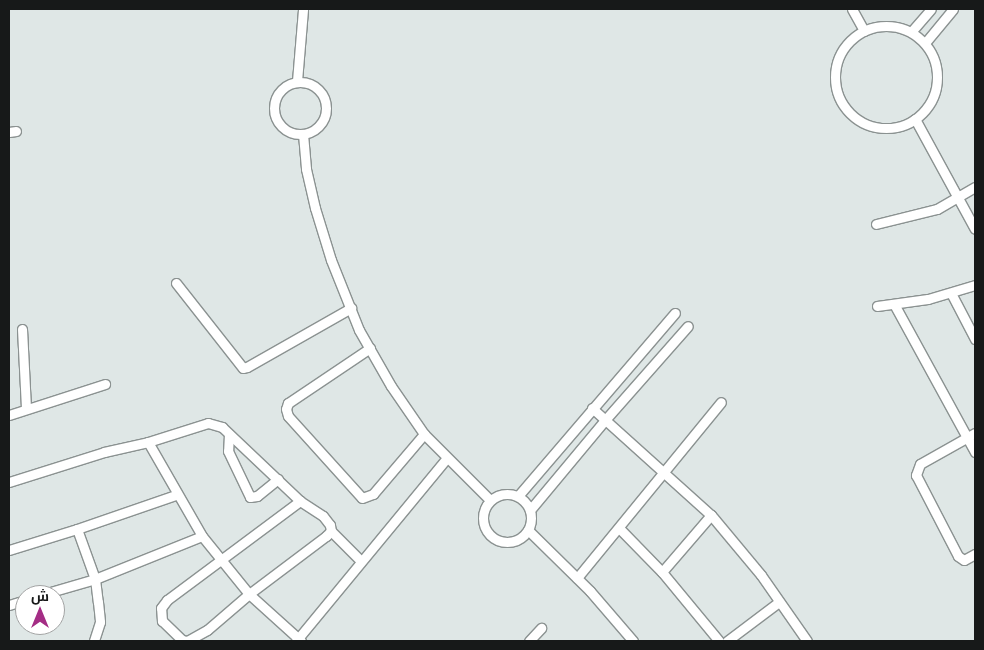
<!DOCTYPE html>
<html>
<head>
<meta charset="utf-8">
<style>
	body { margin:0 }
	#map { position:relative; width:984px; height:650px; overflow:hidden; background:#dfe7e6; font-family:"Open Sans",Cairo,sans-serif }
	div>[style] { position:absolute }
	.roads { filter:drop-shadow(1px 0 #8b9291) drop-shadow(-1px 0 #8b9291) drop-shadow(0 1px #8b9291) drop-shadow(0 -1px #8b9291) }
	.street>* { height:9px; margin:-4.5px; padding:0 4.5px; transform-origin:4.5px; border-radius:4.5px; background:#fff }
	.street>.ring { margin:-4.5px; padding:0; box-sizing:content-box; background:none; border:9px solid #fff; border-radius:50% }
	span { translate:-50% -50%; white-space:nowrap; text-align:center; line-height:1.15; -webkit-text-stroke:5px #fff; paint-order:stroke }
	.frame { position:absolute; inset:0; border:10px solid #171919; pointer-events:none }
	.north { position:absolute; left:15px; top:585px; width:50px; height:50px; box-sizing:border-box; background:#fff; border:1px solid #a2a3a3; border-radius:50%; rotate:0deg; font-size:14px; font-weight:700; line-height:20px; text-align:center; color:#171919 }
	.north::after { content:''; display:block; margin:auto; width:18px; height:22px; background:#a42d85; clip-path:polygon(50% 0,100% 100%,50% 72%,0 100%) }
</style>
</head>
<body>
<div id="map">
	<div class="roads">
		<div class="street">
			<div style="left:852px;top:9px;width:25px;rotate:61deg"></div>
			<div class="ring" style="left:835px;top:26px;width:93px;height:93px"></div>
			<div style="left:911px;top:32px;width:30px;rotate:-49deg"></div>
			<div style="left:925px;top:43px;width:44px;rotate:-50.5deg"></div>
			<div style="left:297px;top:81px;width:72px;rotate:-85.2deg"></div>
			<div class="ring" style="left:274px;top:82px;width:43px;height:43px"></div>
			<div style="left:915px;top:119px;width:125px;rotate:61.4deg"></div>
			<div style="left:9px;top:132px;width:7px;rotate:-8deg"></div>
			<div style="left:303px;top:134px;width:35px;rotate:85deg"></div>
			<div style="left:306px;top:169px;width:40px;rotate:77deg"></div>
			<div style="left:315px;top:208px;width:54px;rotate:72.9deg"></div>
			<div style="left:331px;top:260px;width:75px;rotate:68.2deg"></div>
			<div style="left:359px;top:330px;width:64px;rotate:60.3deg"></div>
			<div style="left:391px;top:386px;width:58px;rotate:55.5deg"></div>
			<div style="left:424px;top:434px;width:93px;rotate:45deg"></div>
			<div style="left:876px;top:224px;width:63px;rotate:-13.8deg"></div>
			<div style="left:937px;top:209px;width:44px;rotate:-30.1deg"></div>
			<div style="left:176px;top:283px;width:108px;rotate:51.8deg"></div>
			<div style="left:243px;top:368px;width:4px;rotate:-14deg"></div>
			<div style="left:247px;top:367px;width:120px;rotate:-29.6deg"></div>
			<div style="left:951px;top:293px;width:52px;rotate:62.4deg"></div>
			<div style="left:894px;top:304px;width:169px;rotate:61.3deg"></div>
			<div style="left:877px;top:306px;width:51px;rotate:-7.8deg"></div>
			<div style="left:928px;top:299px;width:49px;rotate:-16.6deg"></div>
			<div style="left:22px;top:329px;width:80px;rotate:87.1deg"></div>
			<div style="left:370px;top:348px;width:99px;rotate:146.1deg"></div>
			<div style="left:288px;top:403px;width:6px;rotate:108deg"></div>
			<div style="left:286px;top:409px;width:7px;rotate:74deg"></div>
			<div style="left:288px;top:416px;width:110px;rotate:47.9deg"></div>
			<div style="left:362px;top:498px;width:12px;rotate:-20deg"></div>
			<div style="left:373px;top:494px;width:79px;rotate:-49.6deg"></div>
			<div style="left:592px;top:408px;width:160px;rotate:42deg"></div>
			<div style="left:711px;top:515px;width:78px;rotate:50.2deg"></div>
			<div style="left:761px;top:575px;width:80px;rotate:55.1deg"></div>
			<div style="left:9px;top:415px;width:101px;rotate:-17.9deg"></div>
			<div style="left:975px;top:433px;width:63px;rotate:150.6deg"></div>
			<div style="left:920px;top:464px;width:12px;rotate:110deg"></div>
			<div style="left:916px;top:475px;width:91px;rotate:62.6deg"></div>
			<div style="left:958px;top:556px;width:7px;rotate:34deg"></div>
			<div style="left:964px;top:560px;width:13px;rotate:-29deg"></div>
			<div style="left:229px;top:434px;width:17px;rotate:93deg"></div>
			<div style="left:228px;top:451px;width:51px;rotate:64.4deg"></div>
			<div style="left:250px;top:497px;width:7px;rotate:-8deg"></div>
			<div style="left:257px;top:496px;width:27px;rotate:-39deg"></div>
			<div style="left:148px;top:442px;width:108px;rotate:60.1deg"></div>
			<div style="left:202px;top:536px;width:75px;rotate:51deg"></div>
			<div style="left:249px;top:594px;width:70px;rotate:42.1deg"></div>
			<div style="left:9px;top:482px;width:100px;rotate:-17.5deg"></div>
			<div style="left:104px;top:452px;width:45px;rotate:-12.8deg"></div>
			<div style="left:148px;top:442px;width:63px;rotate:-17.6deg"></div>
			<div style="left:208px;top:423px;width:15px;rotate:16deg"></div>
			<div style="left:222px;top:427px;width:108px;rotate:43.5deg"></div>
			<div style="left:300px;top:501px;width:27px;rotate:33deg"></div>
			<div style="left:323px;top:516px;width:11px;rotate:52deg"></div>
			<div style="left:330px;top:525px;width:6px;rotate:81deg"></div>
			<div style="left:331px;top:531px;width:7px;rotate:135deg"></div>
			<div style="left:326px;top:536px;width:96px;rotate:143deg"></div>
			<div style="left:249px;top:594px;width:55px;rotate:139.4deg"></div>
			<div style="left:207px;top:630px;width:23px;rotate:151deg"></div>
			<div style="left:187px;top:641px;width:5px;rotate:-169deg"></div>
			<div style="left:182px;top:640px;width:28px;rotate:-136deg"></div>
			<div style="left:162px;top:621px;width:13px;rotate:-94deg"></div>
			<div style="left:161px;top:608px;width:10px;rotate:-53deg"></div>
			<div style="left:167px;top:600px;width:166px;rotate:-36.7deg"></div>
			<div class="ring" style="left:483px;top:494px;width:39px;height:39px"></div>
			<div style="left:518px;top:496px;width:241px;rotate:-49.4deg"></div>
			<div style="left:530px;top:510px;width:117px;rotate:-50.2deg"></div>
			<div style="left:605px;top:420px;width:125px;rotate:-48.6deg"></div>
			<div style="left:711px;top:515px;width:75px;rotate:130.7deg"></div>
			<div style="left:662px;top:572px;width:89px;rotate:50.4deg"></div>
			<div style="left:619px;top:528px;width:62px;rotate:45.7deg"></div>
			<div style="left:77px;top:529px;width:53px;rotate:70.2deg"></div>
			<div style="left:95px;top:579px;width:23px;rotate:83deg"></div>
			<div style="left:98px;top:602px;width:20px;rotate:84deg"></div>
			<div style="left:100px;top:622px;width:20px;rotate:108deg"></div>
			<div style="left:528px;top:530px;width:87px;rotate:44.5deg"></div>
			<div style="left:590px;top:591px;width:66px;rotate:49.3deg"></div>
			<div style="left:331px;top:531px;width:42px;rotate:45deg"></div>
			<div style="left:9px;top:550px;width:71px;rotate:-17.2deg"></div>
			<div style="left:77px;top:529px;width:105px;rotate:-19deg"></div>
			<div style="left:577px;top:578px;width:227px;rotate:-50.7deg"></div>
			<div style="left:40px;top:595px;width:57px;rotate:-16.2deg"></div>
			<div style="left:95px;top:579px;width:115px;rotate:-21.9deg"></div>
			<div style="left:9px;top:605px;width:17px;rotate:-17deg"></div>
			<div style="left:296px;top:641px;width:237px;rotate:-50.5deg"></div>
			<div style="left:529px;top:641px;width:18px;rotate:-47deg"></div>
			<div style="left:727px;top:641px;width:65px;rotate:-36.9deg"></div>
		</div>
	</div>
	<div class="frame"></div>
	<div class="north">ش</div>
</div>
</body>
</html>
